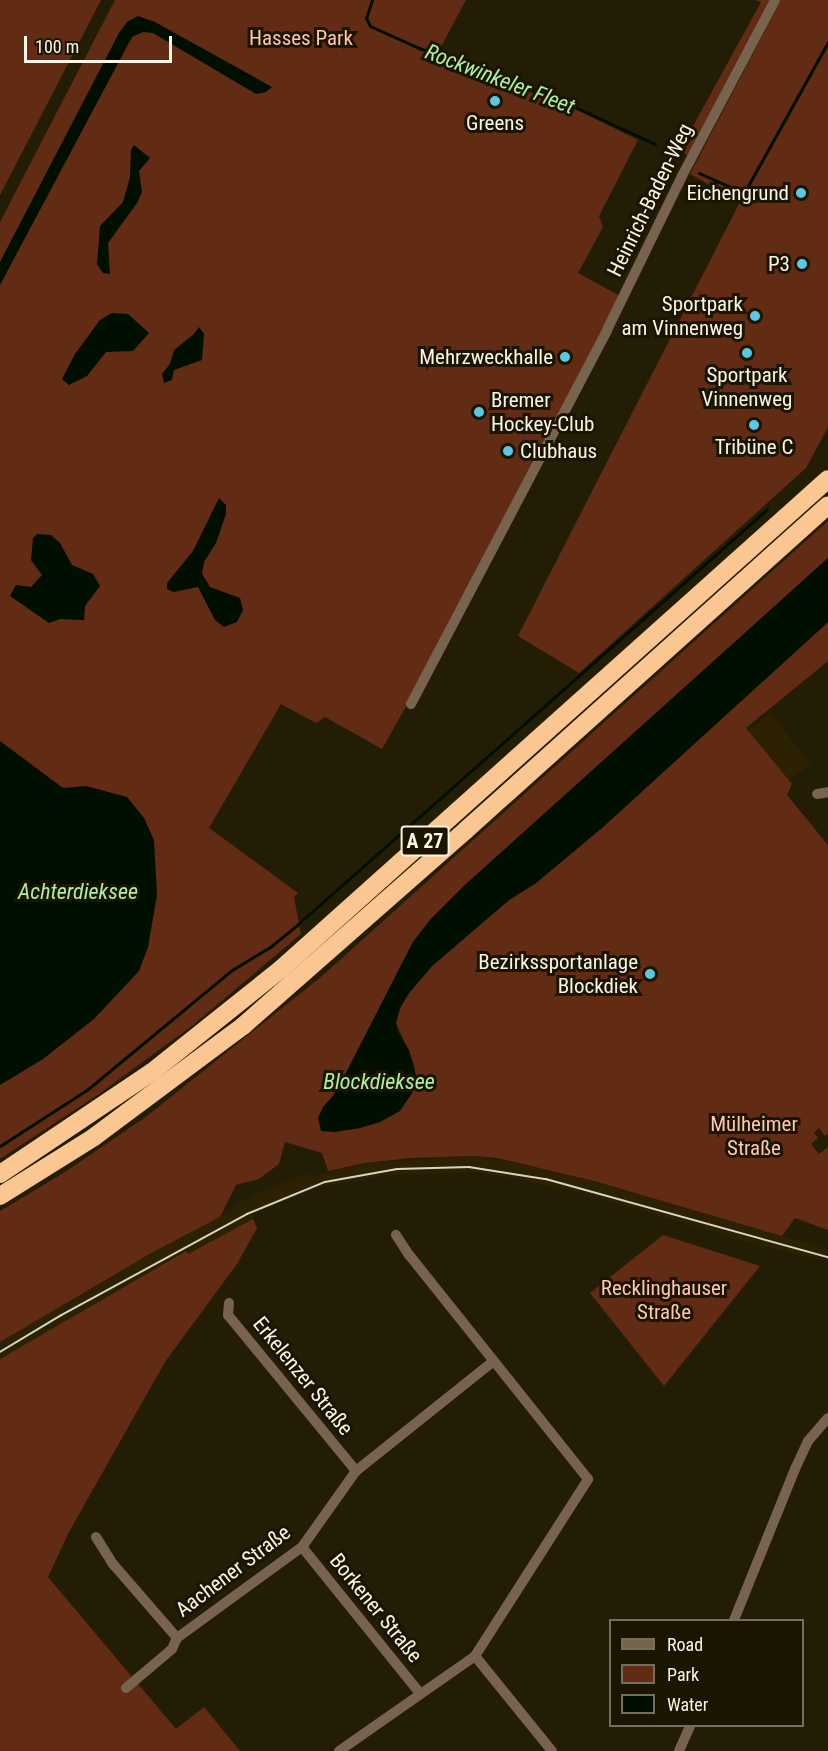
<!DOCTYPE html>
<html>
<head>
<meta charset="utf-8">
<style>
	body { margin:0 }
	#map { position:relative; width:828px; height:1751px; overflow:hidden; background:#241d05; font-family:"Roboto Condensed",sans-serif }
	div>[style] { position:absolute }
	.built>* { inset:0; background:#2c2202; transform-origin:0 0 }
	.green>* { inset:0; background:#612b14 }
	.water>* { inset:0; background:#000f00 }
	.stream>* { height:3px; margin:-1.5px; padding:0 1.5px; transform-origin:1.5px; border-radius:1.5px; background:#000f00 }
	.street>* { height:10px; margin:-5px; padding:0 5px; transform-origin:5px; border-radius:5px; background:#78634f }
	.highway>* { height:18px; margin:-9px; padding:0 9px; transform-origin:9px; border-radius:9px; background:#fac691 }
	.tram>* { height:1.5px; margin:-0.75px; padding:0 0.75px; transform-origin:0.75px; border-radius:0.75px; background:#d9d5c5 }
	.dots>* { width:16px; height:16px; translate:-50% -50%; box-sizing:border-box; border:3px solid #1b1400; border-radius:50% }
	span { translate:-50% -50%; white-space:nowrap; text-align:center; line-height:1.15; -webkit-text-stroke:6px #1b1400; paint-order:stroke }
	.shield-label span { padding:2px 4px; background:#1b1400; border:2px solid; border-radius:4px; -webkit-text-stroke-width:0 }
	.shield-label { font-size:20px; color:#f9f5e6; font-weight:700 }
	.park-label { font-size:21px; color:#ffc6b0 }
	.poi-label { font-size:21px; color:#f9f5e6 }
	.right { translate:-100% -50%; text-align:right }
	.left { translate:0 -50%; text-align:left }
	.street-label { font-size:21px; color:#f9f5e6 }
	.water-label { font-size:22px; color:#abeea4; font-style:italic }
	.legend { position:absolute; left:609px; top:1619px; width:195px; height:108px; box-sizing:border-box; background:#1b1400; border:2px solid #746e5c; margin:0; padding:8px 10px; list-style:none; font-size:18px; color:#f9f5e6 }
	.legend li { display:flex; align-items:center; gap:12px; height:30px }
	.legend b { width:30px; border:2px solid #746e5c }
	.scale { position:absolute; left:24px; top:36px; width:148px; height:27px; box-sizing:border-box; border:3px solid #f9f5e6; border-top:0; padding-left:8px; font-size:18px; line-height:21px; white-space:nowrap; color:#f9f5e6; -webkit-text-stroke:4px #1b1400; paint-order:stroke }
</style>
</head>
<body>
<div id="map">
	<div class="built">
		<div style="left:770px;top:713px;width:65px;height:28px;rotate:51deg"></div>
		<div style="clip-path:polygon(474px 1156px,549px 1169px,828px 1249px,828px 1261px,758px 1245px,582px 1193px,512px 1178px,479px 1172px,385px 1175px,316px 1188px,253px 1213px,253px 1219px,188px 1255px,185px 1251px,0 1359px,0 1342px,57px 1307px,192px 1230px,234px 1210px,233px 1206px,269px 1188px,308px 1173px,310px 1177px,364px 1163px)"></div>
	</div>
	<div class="green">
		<div style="clip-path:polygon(0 0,101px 0,0 195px)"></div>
		<div style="clip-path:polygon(115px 0,466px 0,435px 58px,569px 106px,638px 140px,599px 216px,603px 227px,578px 273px,620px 296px,433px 659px,382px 749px,325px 717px,316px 723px,281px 704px,209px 828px,298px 893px,294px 897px,301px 934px,193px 1025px,99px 1094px,0 1159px,0 222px)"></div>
		<div style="clip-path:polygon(754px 0,770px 0,688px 156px,680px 150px,761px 2px)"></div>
		<div style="clip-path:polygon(781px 0,828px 0,828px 427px,806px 468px,579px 673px,518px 636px,740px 202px,690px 174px)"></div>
		<div style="clip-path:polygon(828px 521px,828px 558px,465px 885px,430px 920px,413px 942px,347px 1071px,333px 1096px,323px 1107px,334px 1132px,360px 1128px,412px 1093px,416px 1077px,414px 1064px,396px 1023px,400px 1008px,409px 993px,432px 966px,509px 900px,536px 883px,603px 827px,828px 622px,828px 661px,746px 728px,792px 784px,787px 795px,828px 845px,828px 1134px,825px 1136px,819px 1128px,814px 1133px,818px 1138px,811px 1144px,819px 1154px,828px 1147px,828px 1230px,795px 1218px,782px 1236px,594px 1181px,497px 1158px,474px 1156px,411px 1158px,364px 1163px,328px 1171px,322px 1153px,285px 1142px,279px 1164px,259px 1179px,236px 1185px,220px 1217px,153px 1252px,0 1342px,0 1211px,65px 1172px,147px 1116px,322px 976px)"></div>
		<div style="clip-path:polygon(253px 1219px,257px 1228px,237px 1264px,165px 1362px,69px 1532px,48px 1577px,176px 1729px,204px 1707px,240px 1751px,0 1751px,0 1359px,186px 1251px,188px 1254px)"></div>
		<div style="clip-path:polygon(663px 1235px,760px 1266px,664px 1386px,590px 1293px)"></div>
	</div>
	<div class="water">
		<div style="clip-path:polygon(138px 16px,155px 22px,272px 87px,266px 92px,256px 94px,153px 33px,143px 32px,132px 37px,0 285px,0 262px,119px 33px,127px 22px)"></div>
		<div style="clip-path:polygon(134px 145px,150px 158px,139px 171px,142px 192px,137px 203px,108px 243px,110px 274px,103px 273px,97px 264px,100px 226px,123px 202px,130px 177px,131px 150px)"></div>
		<div style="clip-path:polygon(112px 313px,128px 314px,149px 333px,133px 351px,106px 352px,87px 376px,69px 385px,62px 379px,75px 354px,100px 320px)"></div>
		<div style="clip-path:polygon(199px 327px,204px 334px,202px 360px,174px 370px,172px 380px,164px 383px,162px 374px,170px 364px,174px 350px,194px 334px)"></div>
		<div style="clip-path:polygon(219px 498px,226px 505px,226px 514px,216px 543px,204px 562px,202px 574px,210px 587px,240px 598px,243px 610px,237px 622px,224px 627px,215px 620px,198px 587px,174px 592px,167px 589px,167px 583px,193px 551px)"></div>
		<div style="clip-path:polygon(37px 534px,51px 535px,60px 543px,72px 565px,93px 574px,100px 586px,85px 606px,84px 620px,60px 619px,49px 623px,10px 596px,16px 585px,31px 587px,42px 575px,31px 560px,33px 538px)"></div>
		<div style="clip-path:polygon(828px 558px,828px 622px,603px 827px,536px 883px,509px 900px,432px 966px,409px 993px,400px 1008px,396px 1023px,397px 1030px,409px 1050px,416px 1077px,412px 1093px,400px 1111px,380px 1122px,360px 1128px,334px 1132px,321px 1131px,318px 1118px,323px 1107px,333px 1096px,347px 1071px,413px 942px,430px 920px,465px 885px)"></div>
		<div style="clip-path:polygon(0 741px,63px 788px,86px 786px,127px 797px,144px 818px,154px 840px,157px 895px,148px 947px,139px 971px,94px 1019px,43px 1059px,0 1085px)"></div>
	</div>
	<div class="stream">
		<div style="left:372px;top:0;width:19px;rotate:108deg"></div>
		<div style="left:366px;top:18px;width:9px;rotate:63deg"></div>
		<div style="left:370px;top:26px;width:54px;rotate:24.2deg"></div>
		<div style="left:419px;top:48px;width:138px;rotate:19.9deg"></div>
		<div style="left:549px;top:95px;width:117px;rotate:24.8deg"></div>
		<div style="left:699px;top:173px;width:49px;rotate:24deg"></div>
		<div style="left:744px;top:193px;width:173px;rotate:-60.9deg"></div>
		<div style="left:0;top:1146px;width:105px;rotate:-32.9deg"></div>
		<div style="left:88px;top:1089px;width:187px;rotate:-39.6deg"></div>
		<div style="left:232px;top:970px;width:44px;rotate:-31.2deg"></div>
		<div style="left:270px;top:947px;width:36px;rotate:-39deg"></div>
		<div style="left:298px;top:924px;width:626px;rotate:-41.5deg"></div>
	</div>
	<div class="street">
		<div style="left:411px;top:704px;width:422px;rotate:-62.3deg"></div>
		<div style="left:607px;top:330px;width:171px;rotate:-64deg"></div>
		<div style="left:682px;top:176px;width:199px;rotate:-62.1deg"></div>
		<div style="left:817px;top:794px;width:11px;rotate:-10deg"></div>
		<div style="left:229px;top:1303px;width:12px;rotate:95deg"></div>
		<div style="left:228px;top:1315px;width:202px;rotate:50.6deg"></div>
		<div style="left:96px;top:1537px;width:32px;rotate:58deg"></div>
		<div style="left:113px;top:1564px;width:98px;rotate:49.1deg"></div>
		<div style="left:302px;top:1547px;width:188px;rotate:51.1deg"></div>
		<div style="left:734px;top:1620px;width:163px;rotate:-68deg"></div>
		<div style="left:795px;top:1469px;width:31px;rotate:-65deg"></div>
		<div style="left:808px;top:1441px;width:30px;rotate:-49deg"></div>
		<div style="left:475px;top:1656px;width:122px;rotate:51deg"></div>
		<div style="left:126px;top:1688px;width:60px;rotate:-40.3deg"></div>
		<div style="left:172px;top:1649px;width:12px;rotate:-66deg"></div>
		<div style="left:177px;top:1638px;width:155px;rotate:-36.1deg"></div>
		<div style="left:302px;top:1547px;width:93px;rotate:-54.6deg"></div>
		<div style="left:356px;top:1471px;width:176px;rotate:-38.6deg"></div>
		<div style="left:339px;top:1751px;width:166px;rotate:-34.9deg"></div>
		<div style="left:475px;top:1656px;width:210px;rotate:-57.4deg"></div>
		<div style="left:588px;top:1479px;width:287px;rotate:-128.6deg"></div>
		<div style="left:409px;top:1255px;width:24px;rotate:-123deg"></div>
		<div style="left:679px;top:1751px;width:27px;rotate:-66deg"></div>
	</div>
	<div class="highway">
		<div style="left:0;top:1174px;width:183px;rotate:-33.9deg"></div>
		<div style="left:152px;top:1072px;width:165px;rotate:-38.6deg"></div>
		<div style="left:281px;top:969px;width:734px;rotate:-41.85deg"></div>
		<div style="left:0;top:1196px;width:111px;rotate:-32.1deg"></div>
		<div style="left:94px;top:1137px;width:186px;rotate:-36.7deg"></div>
		<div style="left:243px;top:1026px;width:297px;rotate:-41.3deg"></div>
		<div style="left:466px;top:830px;width:486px;rotate:-41.9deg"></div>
	</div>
	<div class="tram">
		<div style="left:0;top:1352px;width:70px;rotate:-31deg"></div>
		<div style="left:60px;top:1316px;width:213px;rotate:-28.6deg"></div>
		<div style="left:247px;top:1214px;width:84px;rotate:-22.3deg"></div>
		<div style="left:325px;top:1182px;width:73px;rotate:-10.2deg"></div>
		<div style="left:397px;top:1169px;width:72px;rotate:-1.6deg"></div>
		<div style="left:469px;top:1167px;width:78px;rotate:8.9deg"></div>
		<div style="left:546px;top:1179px;width:293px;rotate:15.5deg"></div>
	</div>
	<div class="dots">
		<div style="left:495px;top:101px;background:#59c8e5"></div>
		<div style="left:801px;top:193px;background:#59c8e5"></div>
		<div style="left:802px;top:264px;background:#59c8e5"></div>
		<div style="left:755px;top:316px;background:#59c8e5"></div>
		<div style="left:747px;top:353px;background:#59c8e5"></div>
		<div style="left:565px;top:357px;background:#59c8e5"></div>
		<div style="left:479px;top:412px;background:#59c8e5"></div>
		<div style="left:754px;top:425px;background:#59c8e5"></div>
		<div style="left:508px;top:451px;background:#59c8e5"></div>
		<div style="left:650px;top:974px;background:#59c8e5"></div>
	</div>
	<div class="shield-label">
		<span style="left:425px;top:841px">A 27</span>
	</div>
	<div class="park-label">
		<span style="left:301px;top:38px">Hasses Park</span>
		<span style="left:754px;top:1136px">Mülheimer<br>Straße</span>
		<span style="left:664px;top:1300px">Recklinghauser<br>Straße</span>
	</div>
	<div class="poi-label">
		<span style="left:495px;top:123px">Greens</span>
		<span class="right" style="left:789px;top:193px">Eichengrund</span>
		<span class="right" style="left:790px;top:264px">P3</span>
		<span class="right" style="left:743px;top:316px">Sportpark<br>am Vinnenweg</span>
		<span class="right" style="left:553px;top:357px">Mehrzweckhalle</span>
		<span style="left:747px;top:387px">Sportpark<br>Vinnenweg</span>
		<span class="left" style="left:491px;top:412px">Bremer<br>Hockey-Club</span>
		<span style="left:754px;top:447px">Tribüne C</span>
		<span class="left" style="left:520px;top:451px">Clubhaus</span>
		<span class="right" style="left:638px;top:974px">Bezirkssportanlage<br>Blockdiek</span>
	</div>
	<div class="street-label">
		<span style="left:650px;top:200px;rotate:-64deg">Heinrich-Baden-Weg</span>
		<span style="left:303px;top:1376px;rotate:51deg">Erkelenzer Straße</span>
		<span style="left:233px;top:1571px;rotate:-37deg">Aachener Straße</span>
		<span style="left:376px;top:1608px;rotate:51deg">Borkener Straße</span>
	</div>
	<div class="water-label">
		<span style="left:500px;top:79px;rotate:21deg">Rockwinkeler Fleet</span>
		<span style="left:78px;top:892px">Achterdieksee</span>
		<span style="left:379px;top:1082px">Blockdieksee</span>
	</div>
	<ul class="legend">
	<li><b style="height:8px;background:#78634f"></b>Road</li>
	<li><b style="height:16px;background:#612b14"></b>Park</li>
	<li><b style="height:16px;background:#000f00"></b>Water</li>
	</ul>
	<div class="scale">100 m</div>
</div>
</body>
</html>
